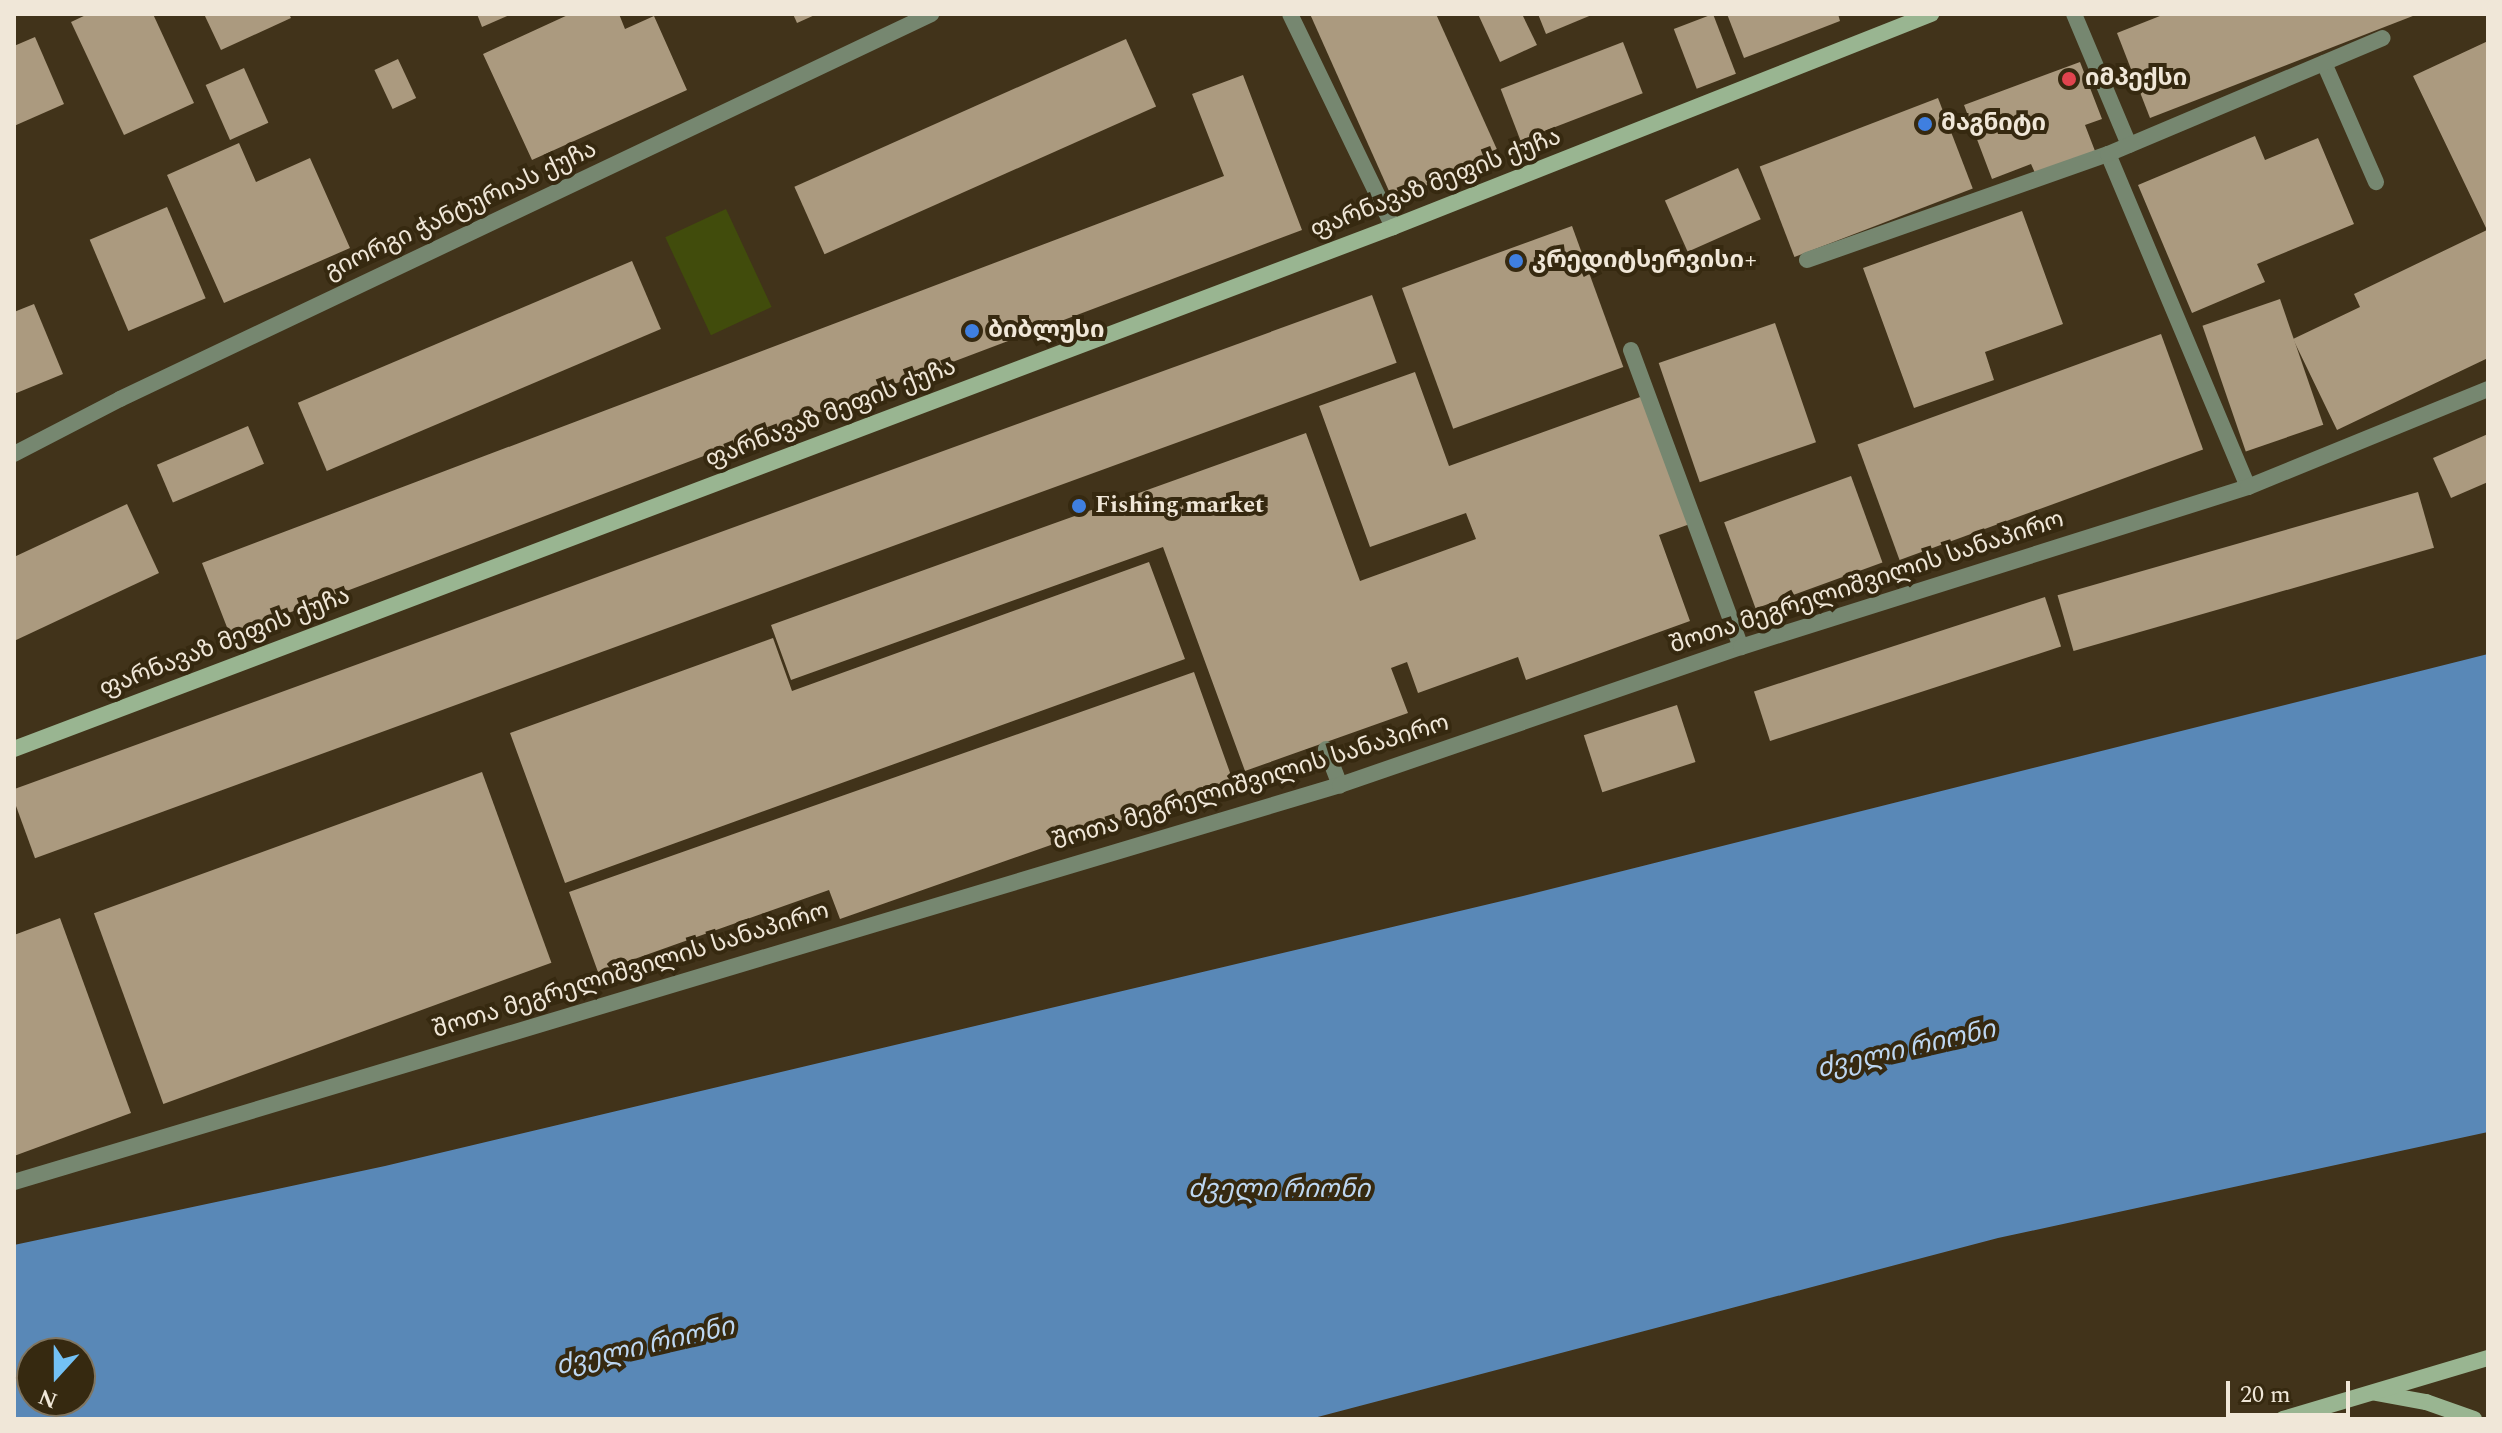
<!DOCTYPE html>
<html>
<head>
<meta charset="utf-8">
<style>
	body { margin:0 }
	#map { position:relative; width:2502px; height:1433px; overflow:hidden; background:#41331a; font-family:Spectral,"Noto Sans Georgian",serif }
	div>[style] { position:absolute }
	.green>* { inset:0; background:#414c0c; transform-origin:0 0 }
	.water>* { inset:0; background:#5988b7 }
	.building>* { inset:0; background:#ab9a7f; transform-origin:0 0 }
	.lane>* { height:16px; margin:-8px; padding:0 8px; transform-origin:8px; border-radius:8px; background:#768770 }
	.street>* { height:16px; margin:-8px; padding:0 8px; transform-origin:8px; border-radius:8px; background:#768770 }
	.secondary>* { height:16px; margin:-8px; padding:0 8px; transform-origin:8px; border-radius:8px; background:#99b591 }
	.dots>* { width:22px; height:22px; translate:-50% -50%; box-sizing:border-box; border:4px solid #362910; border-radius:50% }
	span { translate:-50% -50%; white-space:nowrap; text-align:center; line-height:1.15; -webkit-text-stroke:8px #362910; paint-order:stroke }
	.poi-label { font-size:24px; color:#f0e7d8; font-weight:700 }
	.left { translate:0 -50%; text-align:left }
	.street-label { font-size:24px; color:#f0e7d8 }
	.water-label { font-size:26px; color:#bdd7f2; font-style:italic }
	.frame { position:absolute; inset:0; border:16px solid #f0e7d8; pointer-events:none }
	.north { position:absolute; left:16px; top:1337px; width:80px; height:80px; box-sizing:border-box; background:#362910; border:2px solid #807560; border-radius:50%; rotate:201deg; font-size:22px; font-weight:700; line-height:32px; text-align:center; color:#f0e7d8 }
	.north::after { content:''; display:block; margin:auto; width:28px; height:36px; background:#73c1f5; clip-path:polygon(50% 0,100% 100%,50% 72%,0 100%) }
	.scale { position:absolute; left:2226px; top:1381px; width:124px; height:36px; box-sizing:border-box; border:4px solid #f0e7d8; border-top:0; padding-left:10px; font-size:24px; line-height:28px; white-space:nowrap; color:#f0e7d8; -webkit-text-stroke:6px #362910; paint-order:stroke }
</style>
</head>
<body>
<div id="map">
	<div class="green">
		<div style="left:726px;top:209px;width:108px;height:67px;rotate:65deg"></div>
	</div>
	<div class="water">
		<div style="clip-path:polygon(evenodd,2488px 654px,2488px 1132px,1998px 1238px,1310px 1419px,14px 1419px,14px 1245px,385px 1166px,1523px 896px,2488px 654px,32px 1353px,80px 1353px,80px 1401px,32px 1401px,32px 1353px)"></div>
	</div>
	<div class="building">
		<div style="clip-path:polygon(88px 14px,153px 14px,194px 103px,124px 135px,71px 22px)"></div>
		<div style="clip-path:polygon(204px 14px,289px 14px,291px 18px,221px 50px)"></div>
		<div style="clip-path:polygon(477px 14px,512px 14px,482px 27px)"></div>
		<div style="clip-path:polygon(570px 14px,619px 14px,625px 29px,654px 16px,687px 90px,532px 160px,483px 54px)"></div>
		<div style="clip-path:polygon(793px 14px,817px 14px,797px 23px)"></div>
		<div style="clip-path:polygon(1310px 14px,1436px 14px,1499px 154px,1393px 200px)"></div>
		<div style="clip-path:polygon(1478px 14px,1522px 14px,1537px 45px,1500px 62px)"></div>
		<div style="clip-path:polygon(1538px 14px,1594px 14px,1546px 34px)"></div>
		<div style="left:1713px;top:14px;width:64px;height:42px;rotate:69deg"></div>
		<div style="clip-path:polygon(1727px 14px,1838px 14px,1840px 21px,1744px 58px)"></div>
		<div style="clip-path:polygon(2165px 14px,2418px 14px,2150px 118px,2117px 33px)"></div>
		<div style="clip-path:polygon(35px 37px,64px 104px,14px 126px,14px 46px)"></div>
		<div style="left:1126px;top:39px;width:74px;height:363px;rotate:66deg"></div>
		<div style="clip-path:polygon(2488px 41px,2488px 358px,2337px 430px,2293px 339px,2360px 307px,2354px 294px,2487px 230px,2413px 76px)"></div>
		<div style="left:1623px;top:42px;width:55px;height:131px;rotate:69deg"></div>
		<div style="left:398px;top:59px;width:43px;height:26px;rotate:65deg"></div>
		<div style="clip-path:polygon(2080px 62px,2102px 119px,2085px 125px,2095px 151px,2035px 173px,2031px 164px,1992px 179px,1964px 105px)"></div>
		<div style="left:244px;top:68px;width:60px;height:42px;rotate:66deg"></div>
		<div style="clip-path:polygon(1243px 75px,1302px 230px,230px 635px,202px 563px,1224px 176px,1192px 94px)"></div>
		<div style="left:1938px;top:98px;width:97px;height:191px;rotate:69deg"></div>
		<div style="clip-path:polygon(2255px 136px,2265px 160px,2318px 138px,2354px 224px,2257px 264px,2265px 282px,2192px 313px,2138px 185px)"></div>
		<div style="clip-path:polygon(239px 143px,256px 182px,310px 158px,350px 248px,224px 303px,167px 175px)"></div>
		<div style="left:1738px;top:168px;width:56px;height:80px;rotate:66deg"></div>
		<div style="left:167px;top:207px;width:99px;height:84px;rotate:67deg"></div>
		<div style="clip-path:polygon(2022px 211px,2063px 324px,1985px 352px,1994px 380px,1914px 408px,1863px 268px)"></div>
		<div style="left:1572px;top:226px;width:150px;height:181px;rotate:70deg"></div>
		<div style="left:632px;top:261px;width:74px;height:363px;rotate:67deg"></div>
		<div style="left:1372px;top:295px;width:72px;height:1449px;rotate:70deg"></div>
		<div style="left:2280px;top:299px;width:133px;height:82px;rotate:71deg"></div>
		<div style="clip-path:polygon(34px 304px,63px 374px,14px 394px,14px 312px)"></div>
		<div style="left:1775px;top:323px;width:126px;height:123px;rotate:71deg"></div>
		<div style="left:2161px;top:334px;width:123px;height:323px;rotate:70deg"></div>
		<div style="clip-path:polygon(1415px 372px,1449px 466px,1643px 396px,1690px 524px,1659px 535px,1690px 621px,1526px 680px,1518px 657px,1418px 693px,1407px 662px,1391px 668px,1408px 713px,1245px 771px,1163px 547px,791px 680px,771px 625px,1306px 433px,1360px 581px,1476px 539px,1466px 513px,1370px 547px,1319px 406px)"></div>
		<div style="left:248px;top:426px;width:41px;height:99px;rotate:67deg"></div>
		<div style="clip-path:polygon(2488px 434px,2488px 482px,2451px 498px,2433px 458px)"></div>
		<div style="left:1851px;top:476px;width:92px;height:135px;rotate:70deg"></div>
		<div style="left:2418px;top:492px;width:58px;height:375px;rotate:74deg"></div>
		<div style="clip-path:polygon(127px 504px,159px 573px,14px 641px,14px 557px)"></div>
		<div style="clip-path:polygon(1149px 562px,1185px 659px,565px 883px,510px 733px,773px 638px,792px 691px)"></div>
		<div style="left:2045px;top:597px;width:52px;height:306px;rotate:72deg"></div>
		<div style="clip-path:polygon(1194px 672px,1233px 781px,840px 919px,829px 890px,598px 972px,569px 892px)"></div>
		<div style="left:1677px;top:705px;width:60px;height:98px;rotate:72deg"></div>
		<div style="left:482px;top:772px;width:203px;height:413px;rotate:70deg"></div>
		<div style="clip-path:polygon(60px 918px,131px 1113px,14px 1156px,14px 935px)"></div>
	</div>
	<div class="lane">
		<div style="left:2074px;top:14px;width:142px;rotate:67.2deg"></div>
		<div style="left:2324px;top:63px;width:130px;rotate:66.4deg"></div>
		<div style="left:1807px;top:260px;width:319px;rotate:-19.4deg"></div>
		<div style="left:1631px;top:350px;width:317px;rotate:69.7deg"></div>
		<div style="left:2248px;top:487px;width:361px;rotate:-112.8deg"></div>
		<div style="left:2108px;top:154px;width:298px;rotate:-22.9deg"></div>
		<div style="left:1326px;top:749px;width:39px;rotate:69deg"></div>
	</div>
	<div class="street">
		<div style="left:1290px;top:14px;width:237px;rotate:64.2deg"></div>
		<div style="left:14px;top:454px;width:119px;rotate:-27.4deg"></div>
		<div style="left:120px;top:399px;width:898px;rotate:-25.39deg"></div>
		<div style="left:14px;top:1182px;width:1384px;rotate:-16.67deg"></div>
		<div style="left:1340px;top:785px;width:424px;rotate:-19deg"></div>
		<div style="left:1741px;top:647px;width:532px;rotate:-17.51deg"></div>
		<div style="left:2248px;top:487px;width:259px;rotate:-22.2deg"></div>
	</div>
	<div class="secondary">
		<div style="left:14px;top:749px;width:1474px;rotate:-20.73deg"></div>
		<div style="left:1393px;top:227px;width:579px;rotate:-21.6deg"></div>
		<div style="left:2376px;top:1393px;width:51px;rotate:10.2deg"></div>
		<div style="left:2426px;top:1402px;width:51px;rotate:19.5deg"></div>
		<div style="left:2283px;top:1419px;width:214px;rotate:-16.6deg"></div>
	</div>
	<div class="dots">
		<div style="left:2069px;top:79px;background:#e0444e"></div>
		<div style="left:1925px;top:124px;background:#3f7fe0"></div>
		<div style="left:1516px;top:261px;background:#3f7fe0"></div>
		<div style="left:972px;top:331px;background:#3f7fe0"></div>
		<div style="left:1079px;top:506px;background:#3f7fe0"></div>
	</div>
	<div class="poi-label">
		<span class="left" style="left:2085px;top:79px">იმპექსი</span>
		<span class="left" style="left:1941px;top:124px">მაგნიტი</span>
		<span class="left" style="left:1532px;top:261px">კრედიტსერვისი+</span>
		<span class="left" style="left:988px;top:331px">ბიბლუსი</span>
		<span class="left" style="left:1095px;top:506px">Fishing market</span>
	</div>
	<div class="street-label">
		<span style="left:1436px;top:184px;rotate:-21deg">ფარნავაზ მეფის ქუჩა</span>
		<span style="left:461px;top:211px;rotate:-25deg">გიორგი ჭანტურიას ქუჩა</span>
		<span style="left:831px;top:414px;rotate:-21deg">ფარნავაზ მეფის ქუჩა</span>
		<span style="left:1867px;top:583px;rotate:-18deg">შოთა მეგრელიშვილის სანაპირო</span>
		<span style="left:225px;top:643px;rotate:-21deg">ფარნავაზ მეფის ქუჩა</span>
		<span style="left:1251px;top:783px;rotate:-17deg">შოთა მეგრელიშვილის სანაპირო</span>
		<span style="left:631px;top:971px;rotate:-17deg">შოთა მეგრელიშვილის სანაპირო</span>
	</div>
	<div class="water-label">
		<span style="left:1906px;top:1050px;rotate:-13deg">ძველი რიონი</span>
		<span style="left:1279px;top:1190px">ძველი რიონი</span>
		<span style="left:645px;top:1347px;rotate:-13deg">ძველი რიონი</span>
	</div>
	<div class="frame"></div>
	<div class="north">N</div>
	<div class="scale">20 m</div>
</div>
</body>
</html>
